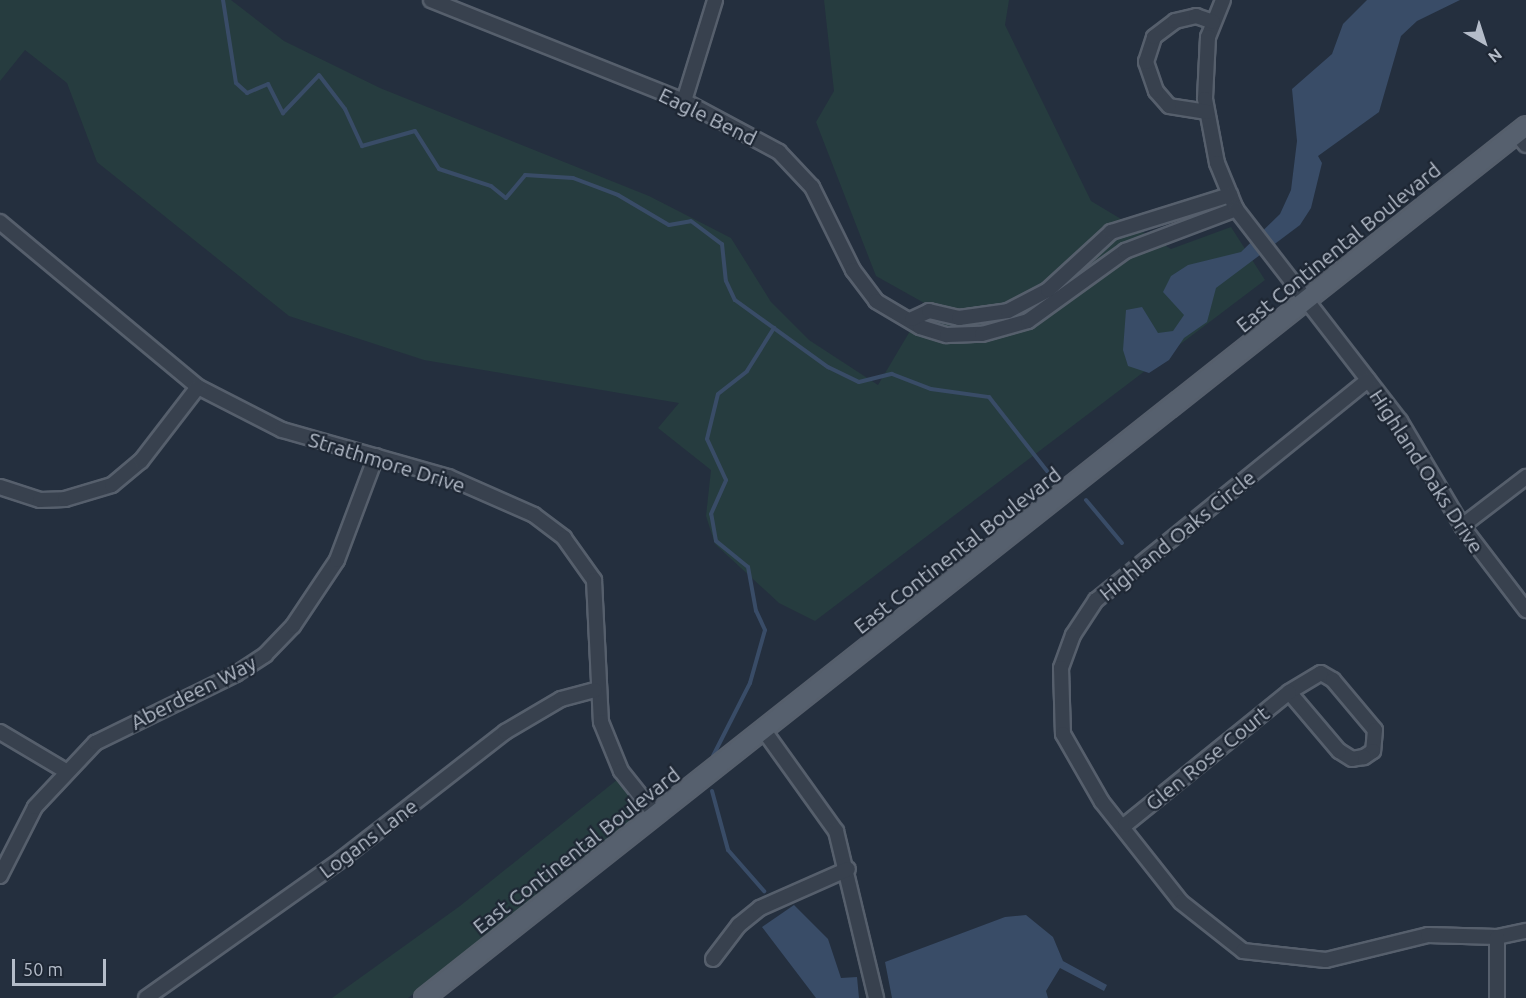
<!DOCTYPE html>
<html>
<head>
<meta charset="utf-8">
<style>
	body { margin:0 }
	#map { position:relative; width:1526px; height:998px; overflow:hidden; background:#242f3e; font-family:Ubuntu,sans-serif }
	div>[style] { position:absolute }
	.green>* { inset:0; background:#263c3f }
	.water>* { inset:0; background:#394c67 }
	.stream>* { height:4px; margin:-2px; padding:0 2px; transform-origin:2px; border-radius:2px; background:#394c67 }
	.roads { filter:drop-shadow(2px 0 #565f6c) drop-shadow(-2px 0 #565f6c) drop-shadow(0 2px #565f6c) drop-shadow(0 -2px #565f6c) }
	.minor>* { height:14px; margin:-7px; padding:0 7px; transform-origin:7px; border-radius:7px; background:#38414e }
	.major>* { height:18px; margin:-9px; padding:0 9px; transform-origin:9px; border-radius:9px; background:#56606e }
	span { translate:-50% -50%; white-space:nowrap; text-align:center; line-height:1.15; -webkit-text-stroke:4.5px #1d2633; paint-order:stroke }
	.street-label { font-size:21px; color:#b4bcc9 }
	.north { position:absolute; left:1454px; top:12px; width:60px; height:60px; -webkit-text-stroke:4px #1d2633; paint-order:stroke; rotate:141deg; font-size:16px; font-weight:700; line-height:24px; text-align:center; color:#b4bcc9 }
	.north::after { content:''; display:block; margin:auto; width:21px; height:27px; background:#b4bcc9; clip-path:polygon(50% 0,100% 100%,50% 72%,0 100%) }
	.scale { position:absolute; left:12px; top:959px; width:94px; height:27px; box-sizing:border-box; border:3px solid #b4bcc9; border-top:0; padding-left:8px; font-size:18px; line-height:21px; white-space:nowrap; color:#b4bcc9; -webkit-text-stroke:4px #1d2633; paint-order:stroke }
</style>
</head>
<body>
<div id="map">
	<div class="green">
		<div style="clip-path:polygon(0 0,231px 0,284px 41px,380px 88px,649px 196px,731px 238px,771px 302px,809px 340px,878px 385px,926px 304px,876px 276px,816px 122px,834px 91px,824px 0,1009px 0,1005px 25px,1091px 201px,1171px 249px,1231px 227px,1265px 280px,815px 621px,779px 603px,715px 544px,706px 516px,711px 470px,658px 428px,679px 403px,424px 360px,289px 316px,97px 162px,67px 83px,25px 50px,0 81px)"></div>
		<div style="clip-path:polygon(618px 779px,638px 806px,628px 828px,408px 998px,332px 998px,460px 906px)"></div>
	</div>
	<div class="water">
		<div style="clip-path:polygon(1460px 0,1417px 21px,1401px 36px,1379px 112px,1318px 156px,1322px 163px,1311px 208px,1300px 225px,1216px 288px,1207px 322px,1184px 338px,1169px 360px,1149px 373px,1128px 366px,1123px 350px,1126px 310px,1142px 307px,1158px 333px,1173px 331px,1184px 315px,1163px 292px,1171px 276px,1188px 265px,1241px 252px,1280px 214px,1291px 190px,1297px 141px,1292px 89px,1332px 54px,1343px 24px,1367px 0)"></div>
		<div style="clip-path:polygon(794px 905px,828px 939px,841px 978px,857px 977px,859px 998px,816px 998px,762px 927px)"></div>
		<div style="clip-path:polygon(1026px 915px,1053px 937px,1063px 961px,1107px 985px,1104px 991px,1060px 968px,1046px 991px,1048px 998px,892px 998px,885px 962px,1005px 917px)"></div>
	</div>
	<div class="stream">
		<div style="left:223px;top:0;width:84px;rotate:81.1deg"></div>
		<div style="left:236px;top:83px;width:15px;rotate:42deg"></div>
		<div style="left:247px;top:93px;width:23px;rotate:-23deg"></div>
		<div style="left:268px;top:84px;width:33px;rotate:63deg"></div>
		<div style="left:283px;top:113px;width:52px;rotate:-46.5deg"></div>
		<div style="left:319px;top:75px;width:43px;rotate:52.6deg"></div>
		<div style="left:345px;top:109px;width:41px;rotate:65.3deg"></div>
		<div style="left:362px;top:146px;width:55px;rotate:-15.8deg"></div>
		<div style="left:415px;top:131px;width:45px;rotate:57.7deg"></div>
		<div style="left:439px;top:169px;width:55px;rotate:18.1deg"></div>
		<div style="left:491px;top:186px;width:19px;rotate:39deg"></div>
		<div style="left:506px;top:198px;width:30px;rotate:-50deg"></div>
		<div style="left:525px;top:175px;width:48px;rotate:3.6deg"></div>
		<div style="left:573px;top:178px;width:48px;rotate:20.7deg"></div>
		<div style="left:618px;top:195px;width:59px;rotate:30.5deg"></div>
		<div style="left:669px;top:225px;width:22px;rotate:-10deg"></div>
		<div style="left:691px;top:221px;width:39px;rotate:37deg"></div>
		<div style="left:722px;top:244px;width:37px;rotate:84deg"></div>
		<div style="left:726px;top:281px;width:21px;rotate:65deg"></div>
		<div style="left:735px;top:300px;width:115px;rotate:35.8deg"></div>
		<div style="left:828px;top:367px;width:34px;rotate:26deg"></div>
		<div style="left:859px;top:382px;width:34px;rotate:-14deg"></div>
		<div style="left:892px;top:374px;width:42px;rotate:21deg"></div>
		<div style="left:931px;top:389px;width:59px;rotate:7.9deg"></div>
		<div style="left:989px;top:397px;width:94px;rotate:51.9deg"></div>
		<div style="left:1086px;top:500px;width:56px;rotate:50.1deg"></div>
		<div style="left:713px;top:756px;width:82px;rotate:-63.1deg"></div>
		<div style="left:750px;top:683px;width:55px;rotate:-74.2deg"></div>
		<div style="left:765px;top:630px;width:21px;rotate:-115deg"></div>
		<div style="left:756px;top:611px;width:45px;rotate:-100.3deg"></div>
		<div style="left:748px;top:567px;width:41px;rotate:-140.9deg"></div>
		<div style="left:716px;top:541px;width:27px;rotate:-100deg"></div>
		<div style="left:711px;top:514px;width:37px;rotate:-66deg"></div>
		<div style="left:726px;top:480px;width:45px;rotate:-114.9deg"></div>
		<div style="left:707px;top:439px;width:46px;rotate:-76.3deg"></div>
		<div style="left:718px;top:394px;width:37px;rotate:-38deg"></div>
		<div style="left:747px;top:371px;width:51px;rotate:-57.9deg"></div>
		<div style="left:712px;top:791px;width:61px;rotate:74.8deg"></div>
		<div style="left:728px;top:850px;width:55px;rotate:48.7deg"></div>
	</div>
	<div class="roads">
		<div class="minor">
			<div style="left:431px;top:0;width:272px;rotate:21.8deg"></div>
			<div style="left:684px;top:101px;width:108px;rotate:28.2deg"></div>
			<div style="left:779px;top:152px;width:48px;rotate:46.7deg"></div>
			<div style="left:812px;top:187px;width:93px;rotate:63.7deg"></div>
			<div style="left:853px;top:270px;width:39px;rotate:53deg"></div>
			<div style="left:876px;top:301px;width:51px;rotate:30.6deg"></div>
			<div style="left:920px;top:327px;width:28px;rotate:17deg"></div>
			<div style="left:947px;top:335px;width:35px;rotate:-2deg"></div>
			<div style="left:982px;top:334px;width:48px;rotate:-15.8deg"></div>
			<div style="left:1028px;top:321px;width:120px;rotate:-35.8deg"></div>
			<div style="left:1125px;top:251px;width:119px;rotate:-20.7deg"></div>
			<div style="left:1223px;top:0;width:40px;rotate:112deg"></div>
			<div style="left:1208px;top:37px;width:62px;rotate:92.8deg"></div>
			<div style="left:1205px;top:99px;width:65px;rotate:79.4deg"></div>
			<div style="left:1217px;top:163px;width:50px;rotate:67.6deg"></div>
			<div style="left:1236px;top:209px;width:268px;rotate:52.3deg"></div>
			<div style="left:1400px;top:421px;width:122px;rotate:59.4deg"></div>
			<div style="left:1462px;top:526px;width:106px;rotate:52.7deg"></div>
			<div style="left:684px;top:101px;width:106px;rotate:-72.9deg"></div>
			<div style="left:1207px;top:112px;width:38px;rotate:-171deg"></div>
			<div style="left:1169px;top:106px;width:20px;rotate:-131deg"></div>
			<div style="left:1156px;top:91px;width:31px;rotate:-109deg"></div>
			<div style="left:1146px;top:62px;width:26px;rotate:-72deg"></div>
			<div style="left:1154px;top:37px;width:26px;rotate:-37deg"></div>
			<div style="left:1175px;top:21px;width:22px;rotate:-13deg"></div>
			<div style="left:1196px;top:16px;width:18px;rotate:19deg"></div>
			<div style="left:1517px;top:134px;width:14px;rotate:51deg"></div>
			<div style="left:0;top:222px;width:258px;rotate:39.8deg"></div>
			<div style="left:198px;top:387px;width:94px;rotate:27.1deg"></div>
			<div style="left:282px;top:430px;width:173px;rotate:15.8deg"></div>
			<div style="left:448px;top:477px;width:94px;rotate:23.8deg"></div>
			<div style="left:534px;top:515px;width:38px;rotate:37deg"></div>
			<div style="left:564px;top:538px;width:52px;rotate:54.5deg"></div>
			<div style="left:594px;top:580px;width:142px;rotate:87.2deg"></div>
			<div style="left:601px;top:722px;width:53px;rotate:67.8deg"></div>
			<div style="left:621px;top:771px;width:56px;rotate:51.5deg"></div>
			<div style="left:912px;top:319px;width:19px;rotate:-25deg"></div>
			<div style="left:929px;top:311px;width:31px;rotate:13deg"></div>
			<div style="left:959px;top:318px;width:49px;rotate:-8.1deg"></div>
			<div style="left:1008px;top:311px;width:45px;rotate:-27.7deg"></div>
			<div style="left:1048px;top:290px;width:86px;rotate:-42.6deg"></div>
			<div style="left:1111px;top:232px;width:125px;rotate:-17.3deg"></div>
			<div style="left:1368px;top:380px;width:350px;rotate:141deg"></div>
			<div style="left:1096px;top:600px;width:42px;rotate:123.3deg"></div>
			<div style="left:1073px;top:635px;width:35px;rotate:110deg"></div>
			<div style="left:1061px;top:668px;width:66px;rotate:88.3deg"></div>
			<div style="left:1063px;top:734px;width:78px;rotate:60.2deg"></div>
			<div style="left:1102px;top:802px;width:127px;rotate:51.7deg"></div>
			<div style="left:1181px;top:902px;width:79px;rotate:38.3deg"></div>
			<div style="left:1243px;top:951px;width:83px;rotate:6.2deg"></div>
			<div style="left:1326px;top:960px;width:105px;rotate:-13.8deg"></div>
			<div style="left:1428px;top:935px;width:69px;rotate:1.7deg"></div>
			<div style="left:1497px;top:937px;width:30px;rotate:-12deg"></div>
			<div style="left:0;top:487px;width:42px;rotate:18deg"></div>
			<div style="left:40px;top:500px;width:25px;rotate:-2deg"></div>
			<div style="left:65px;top:499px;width:49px;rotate:-16.6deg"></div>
			<div style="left:112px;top:485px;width:38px;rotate:-40deg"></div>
			<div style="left:141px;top:461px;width:93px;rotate:-52.4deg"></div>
			<div style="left:1462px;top:526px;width:81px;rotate:-37.4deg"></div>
			<div style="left:1321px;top:673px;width:14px;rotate:30deg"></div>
			<div style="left:1333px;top:680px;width:65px;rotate:50deg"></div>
			<div style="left:1375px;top:730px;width:21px;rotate:95deg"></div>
			<div style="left:1373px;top:751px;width:11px;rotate:146deg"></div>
			<div style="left:1364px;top:757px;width:12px;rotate:171deg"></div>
			<div style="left:1352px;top:759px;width:15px;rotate:-148deg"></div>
			<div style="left:1339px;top:751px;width:77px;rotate:-130.3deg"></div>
			<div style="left:1289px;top:692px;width:37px;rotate:-31deg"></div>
			<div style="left:0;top:732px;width:74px;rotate:30.7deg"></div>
			<div style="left:765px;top:732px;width:122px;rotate:54.4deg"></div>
			<div style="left:836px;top:831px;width:172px;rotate:76.5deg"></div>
			<div style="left:1125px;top:825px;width:211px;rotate:-39deg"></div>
			<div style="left:0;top:876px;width:77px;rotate:-63.1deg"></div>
			<div style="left:35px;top:807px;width:88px;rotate:-46.8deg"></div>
			<div style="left:95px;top:743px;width:157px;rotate:-26.1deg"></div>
			<div style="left:236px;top:674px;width:35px;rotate:-33deg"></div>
			<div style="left:265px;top:655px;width:40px;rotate:-46deg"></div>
			<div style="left:293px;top:626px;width:79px;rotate:-56.3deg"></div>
			<div style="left:337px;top:560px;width:111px;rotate:-69.4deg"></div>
			<div style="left:713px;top:959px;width:43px;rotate:-52.6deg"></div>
			<div style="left:739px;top:925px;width:27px;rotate:-39deg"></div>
			<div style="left:760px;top:908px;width:96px;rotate:-23.9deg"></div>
			<div style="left:146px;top:998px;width:240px;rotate:-35.3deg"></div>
			<div style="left:342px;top:859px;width:207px;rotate:-37.9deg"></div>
			<div style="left:505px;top:732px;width:65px;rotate:-30.5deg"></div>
			<div style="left:561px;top:699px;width:35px;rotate:-15deg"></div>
			<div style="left:1497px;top:998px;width:61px;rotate:-90deg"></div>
		</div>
		<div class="major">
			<div style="left:424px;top:998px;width:1405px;rotate:-38.35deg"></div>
		</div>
	</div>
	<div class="street-label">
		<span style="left:708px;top:116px;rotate:26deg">Eagle Bend</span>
		<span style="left:1338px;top:247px;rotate:-39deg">East Continental Boulevard</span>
		<span style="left:387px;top:462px;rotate:17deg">Strathmore Drive</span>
		<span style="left:1427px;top:471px;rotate:57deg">Highland Oaks Drive</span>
		<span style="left:1177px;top:535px;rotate:-39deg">Highland Oaks Circle</span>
		<span style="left:957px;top:550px;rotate:-38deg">East Continental Boulevard</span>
		<span style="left:193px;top:692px;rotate:-27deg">Aberdeen Way</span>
		<span style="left:1207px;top:758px;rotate:-39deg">Glen Rose Court</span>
		<span style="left:368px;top:838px;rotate:-37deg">Logans Lane</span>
		<span style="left:576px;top:850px;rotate:-38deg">East Continental Boulevard</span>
	</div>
	<div class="north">N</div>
	<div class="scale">50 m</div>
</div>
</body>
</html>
